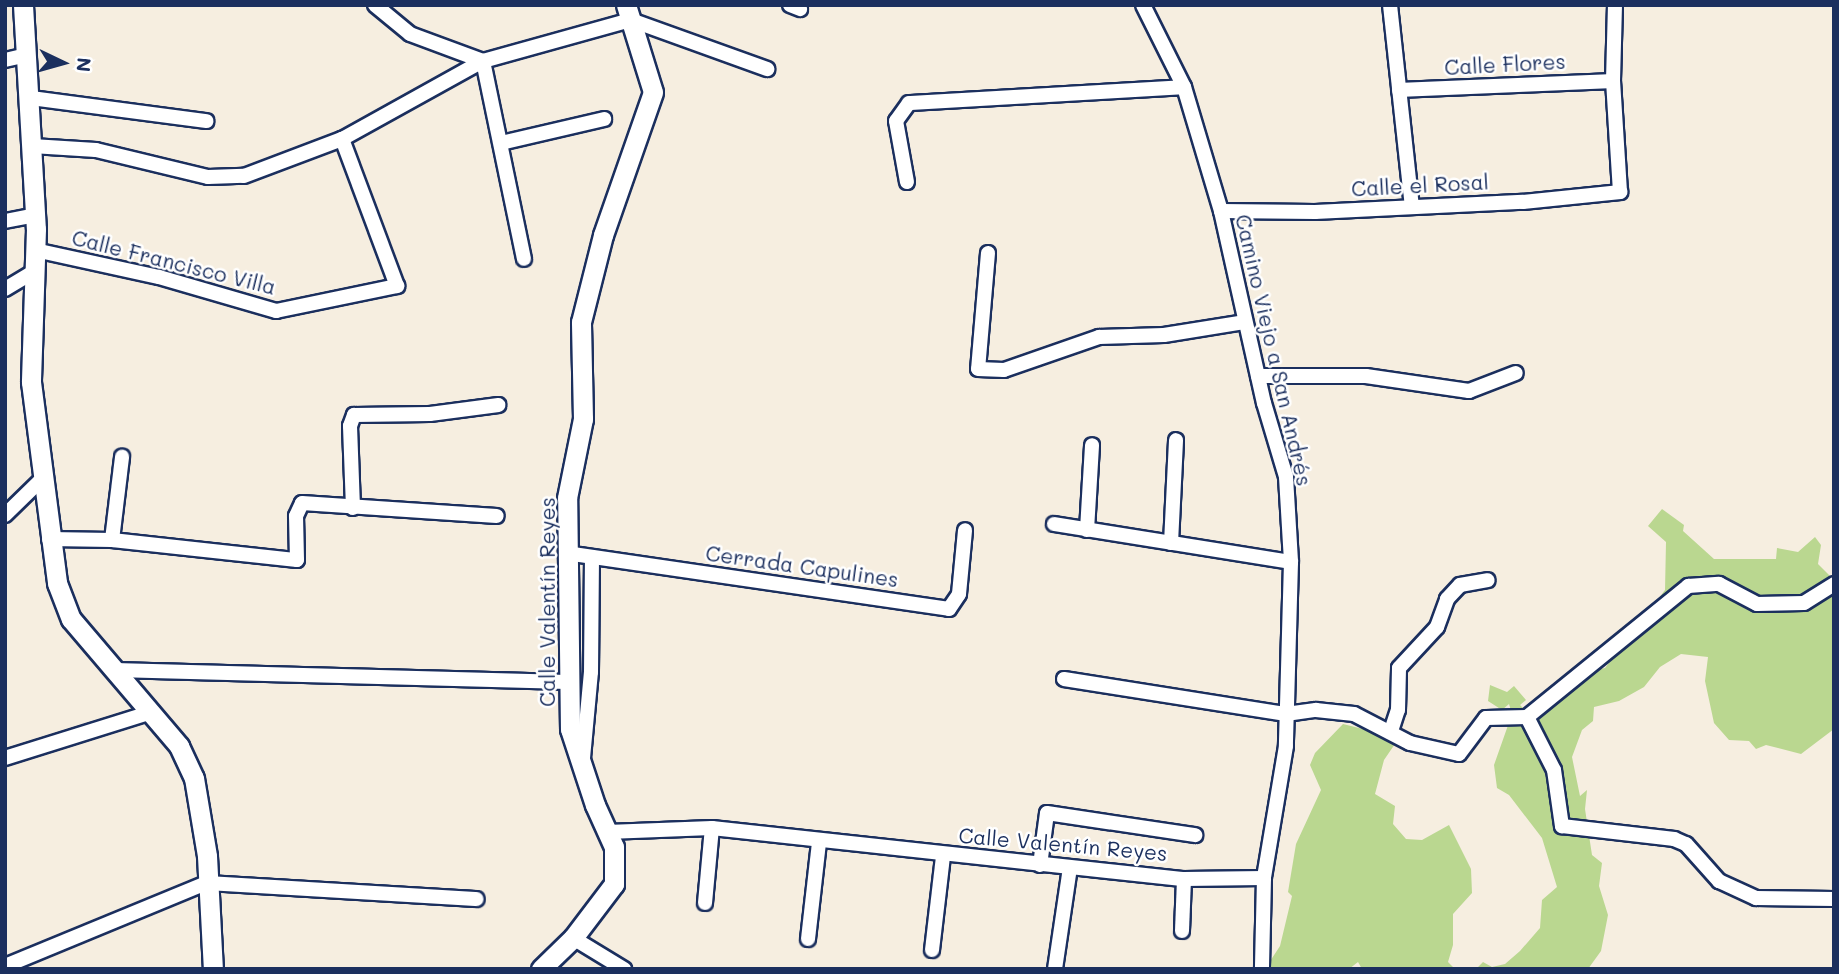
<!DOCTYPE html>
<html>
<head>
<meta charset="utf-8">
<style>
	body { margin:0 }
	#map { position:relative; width:1839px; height:974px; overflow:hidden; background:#f6eee0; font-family:Mali,sans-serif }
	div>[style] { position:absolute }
	.green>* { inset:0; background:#bad790 }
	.roads { filter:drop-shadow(2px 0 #1b2f5e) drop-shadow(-2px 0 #1b2f5e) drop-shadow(0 2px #1b2f5e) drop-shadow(0 -2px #1b2f5e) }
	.street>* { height:14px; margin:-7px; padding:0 7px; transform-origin:7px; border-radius:7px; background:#fff }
	.secondary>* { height:19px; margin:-9.5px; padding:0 9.5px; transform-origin:9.5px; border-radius:9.5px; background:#fff }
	span { translate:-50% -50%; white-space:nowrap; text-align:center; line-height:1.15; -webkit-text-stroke:5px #fff; paint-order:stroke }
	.street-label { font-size:21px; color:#1b2f5e }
	.frame { position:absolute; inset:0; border:7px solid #1b2f5e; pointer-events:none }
	.north { position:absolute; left:28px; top:28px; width:70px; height:70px; -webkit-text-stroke:5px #fff; paint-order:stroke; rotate:95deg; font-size:19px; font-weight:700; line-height:28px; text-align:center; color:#1b2f5e }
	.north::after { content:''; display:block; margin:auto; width:24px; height:32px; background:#1b2f5e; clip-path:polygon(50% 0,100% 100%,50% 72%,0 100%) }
</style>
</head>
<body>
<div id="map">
	<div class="green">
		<div style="clip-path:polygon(1662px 509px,1684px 525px,1683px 531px,1714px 559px,1776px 559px,1777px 548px,1798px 552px,1815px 537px,1821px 545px,1818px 564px,1834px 580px,1834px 729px,1801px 754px,1766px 745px,1756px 749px,1749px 741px,1729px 740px,1714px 723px,1705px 681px,1708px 657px,1681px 654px,1660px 667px,1644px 687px,1619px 701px,1594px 707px,1593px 721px,1582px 730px,1572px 757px,1580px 796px,1587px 790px,1585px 809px,1592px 855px,1602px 863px,1599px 886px,1608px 915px,1601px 951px,1588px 969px,1476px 969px,1483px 962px,1492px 967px,1505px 964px,1520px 951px,1540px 928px,1542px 900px,1557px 887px,1542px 838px,1509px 795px,1497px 788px,1494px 765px,1512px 714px,1509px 704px,1502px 710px,1488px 701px,1490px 685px,1507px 692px,1514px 686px,1526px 700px,1520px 705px,1527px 712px,1590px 671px,1605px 668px,1665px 590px,1666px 542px,1648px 526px)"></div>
		<div style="clip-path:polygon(1343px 724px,1399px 738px,1384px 760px,1375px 794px,1395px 806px,1393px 824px,1406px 839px,1422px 840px,1449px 825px,1471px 869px,1472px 893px,1453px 914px,1453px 945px,1448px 962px,1455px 969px,1362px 969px,1358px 962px,1349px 969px,1265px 969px,1280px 946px,1292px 896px,1288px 892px,1296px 844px,1321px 790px,1310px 765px,1315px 753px)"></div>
	</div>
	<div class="roads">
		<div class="street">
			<div style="left:375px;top:5px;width:45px;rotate:39.6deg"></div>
			<div style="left:410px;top:34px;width:78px;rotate:20.3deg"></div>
			<div style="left:483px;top:61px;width:154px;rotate:-15.5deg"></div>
			<div style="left:631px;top:20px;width:145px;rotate:19.8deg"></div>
			<div style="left:790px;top:5px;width:11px;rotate:22deg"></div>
			<div style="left:1143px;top:5px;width:92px;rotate:63.4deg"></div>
			<div style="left:1184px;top:87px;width:129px;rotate:73.4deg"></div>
			<div style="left:1221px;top:211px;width:197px;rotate:77.4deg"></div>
			<div style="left:1264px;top:403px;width:77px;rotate:73.4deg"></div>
			<div style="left:1286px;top:477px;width:85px;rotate:86.6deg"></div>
			<div style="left:1291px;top:562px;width:184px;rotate:91.6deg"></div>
			<div style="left:1286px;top:746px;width:134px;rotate:99.5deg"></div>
			<div style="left:1264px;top:878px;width:91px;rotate:91.3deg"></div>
			<div style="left:1390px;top:5px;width:202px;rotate:83.8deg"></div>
			<div style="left:5px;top:60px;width:23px;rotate:-13deg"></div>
			<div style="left:1399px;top:90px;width:214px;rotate:-2.4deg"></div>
			<div style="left:31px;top:98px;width:177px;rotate:7.5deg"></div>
			<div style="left:501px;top:143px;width:106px;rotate:-13.1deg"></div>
			<div style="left:32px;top:146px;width:64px;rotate:3.6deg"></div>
			<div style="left:96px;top:150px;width:115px;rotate:13.6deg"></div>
			<div style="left:208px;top:177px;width:36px;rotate:-2deg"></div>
			<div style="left:244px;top:176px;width:105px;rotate:-20.7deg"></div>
			<div style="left:342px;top:139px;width:161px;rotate:-29deg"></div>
			<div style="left:483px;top:61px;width:202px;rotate:78.3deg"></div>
			<div style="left:907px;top:182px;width:62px;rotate:-100.2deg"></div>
			<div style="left:896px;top:121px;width:22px;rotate:-54deg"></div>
			<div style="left:909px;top:103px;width:275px;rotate:-3.3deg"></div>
			<div style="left:1221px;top:211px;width:94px;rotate:0.6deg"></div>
			<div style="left:1315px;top:212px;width:208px;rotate:-2.8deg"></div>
			<div style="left:1523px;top:202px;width:98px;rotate:-5.9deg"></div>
			<div style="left:1620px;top:192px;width:111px;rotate:-93.6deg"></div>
			<div style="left:1613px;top:81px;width:76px;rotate:-88.5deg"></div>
			<div style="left:5px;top:221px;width:31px;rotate:-11deg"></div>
			<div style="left:35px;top:250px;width:127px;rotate:12.3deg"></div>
			<div style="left:159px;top:277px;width:122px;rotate:16.2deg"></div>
			<div style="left:276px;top:311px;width:124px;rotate:-11.7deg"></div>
			<div style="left:397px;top:286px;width:157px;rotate:-110.5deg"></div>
			<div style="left:988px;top:253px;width:116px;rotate:94.9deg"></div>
			<div style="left:978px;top:369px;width:26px;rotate:2deg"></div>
			<div style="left:1004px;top:370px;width:101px;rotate:-19.2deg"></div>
			<div style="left:1099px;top:337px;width:65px;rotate:-1.8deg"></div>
			<div style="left:1164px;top:335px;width:81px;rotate:-9.2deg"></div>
			<div style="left:5px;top:289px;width:35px;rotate:-31deg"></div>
			<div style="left:1258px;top:376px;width:108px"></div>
			<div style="left:1366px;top:376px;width:104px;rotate:8.3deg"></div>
			<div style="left:1469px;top:391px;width:50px;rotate:-21deg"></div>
			<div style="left:353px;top:508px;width:82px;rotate:-92.1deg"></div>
			<div style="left:350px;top:426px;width:12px;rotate:-70deg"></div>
			<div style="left:354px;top:415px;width:76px;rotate:-0.8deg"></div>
			<div style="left:430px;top:414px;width:69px;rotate:-7.5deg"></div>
			<div style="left:5px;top:515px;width:49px;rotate:-44.2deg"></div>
			<div style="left:1054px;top:524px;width:240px;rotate:9.1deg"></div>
			<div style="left:1087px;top:530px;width:85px;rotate:-86.6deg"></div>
			<div style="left:49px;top:539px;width:63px;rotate:0.9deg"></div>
			<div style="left:112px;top:540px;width:186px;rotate:6.2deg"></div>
			<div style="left:297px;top:560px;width:44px;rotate:-91.3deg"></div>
			<div style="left:296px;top:516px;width:14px;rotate:-65deg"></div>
			<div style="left:302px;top:503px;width:195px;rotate:3.8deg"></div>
			<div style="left:112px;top:540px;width:84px;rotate:-83.1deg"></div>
			<div style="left:1171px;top:543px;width:103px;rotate:-87.2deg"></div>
			<div style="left:566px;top:553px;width:387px;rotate:8.3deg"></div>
			<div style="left:949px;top:609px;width:18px;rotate:-56deg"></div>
			<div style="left:959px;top:594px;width:64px;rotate:-84.6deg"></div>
			<div style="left:112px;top:670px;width:458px;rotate:1.5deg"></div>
			<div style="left:1064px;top:679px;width:225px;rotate:9deg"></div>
			<div style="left:1286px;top:714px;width:30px;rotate:-8deg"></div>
			<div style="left:1316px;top:710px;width:38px;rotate:6deg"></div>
			<div style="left:1354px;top:714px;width:63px;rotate:27.4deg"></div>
			<div style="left:1410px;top:743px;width:50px;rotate:12.7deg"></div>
			<div style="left:1459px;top:754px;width:45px;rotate:-53.1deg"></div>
			<div style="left:1486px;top:718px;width:41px;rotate:-1.4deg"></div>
			<div style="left:1527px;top:717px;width:59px;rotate:63deg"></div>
			<div style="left:1554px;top:770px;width:57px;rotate:81.9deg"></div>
			<div style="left:1562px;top:826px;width:113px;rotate:6.6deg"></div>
			<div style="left:1674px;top:839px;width:13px;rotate:23deg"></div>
			<div style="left:1686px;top:844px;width:50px;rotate:48.3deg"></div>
			<div style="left:1719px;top:881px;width:41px;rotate:24.7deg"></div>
			<div style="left:1756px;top:898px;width:78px;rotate:0.7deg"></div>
			<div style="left:1527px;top:717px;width:208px;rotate:-39.1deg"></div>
			<div style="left:1688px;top:586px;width:31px;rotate:-4deg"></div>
			<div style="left:1719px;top:584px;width:43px;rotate:27.8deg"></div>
			<div style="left:1757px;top:604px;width:47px;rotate:-1.2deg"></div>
			<div style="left:1804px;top:603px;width:36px;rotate:-32deg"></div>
			<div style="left:1391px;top:731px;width:22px;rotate:-72deg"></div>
			<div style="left:1398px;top:710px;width:42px;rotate:-88.6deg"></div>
			<div style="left:1399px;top:668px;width:56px;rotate:-47.2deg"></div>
			<div style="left:1437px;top:627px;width:30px;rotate:-70deg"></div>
			<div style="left:1447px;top:599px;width:19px;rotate:-47deg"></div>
			<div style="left:1460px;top:585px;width:28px;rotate:-10deg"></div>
			<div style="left:5px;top:758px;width:154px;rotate:-17.4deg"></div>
			<div style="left:583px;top:758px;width:86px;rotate:-84.7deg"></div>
			<div style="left:591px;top:672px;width:115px;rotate:-89.5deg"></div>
			<div style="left:607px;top:832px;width:105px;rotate:-2.2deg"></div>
			<div style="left:712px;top:828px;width:475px;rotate:6.2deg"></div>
			<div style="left:1184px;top:879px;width:80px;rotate:-0.7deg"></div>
			<div style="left:1040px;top:865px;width:52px;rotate:-82.3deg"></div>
			<div style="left:1047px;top:813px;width:150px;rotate:8.5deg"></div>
			<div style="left:705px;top:903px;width:75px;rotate:-84.7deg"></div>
			<div style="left:1182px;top:931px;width:52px;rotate:-87.8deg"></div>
			<div style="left:573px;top:938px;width:60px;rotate:31.3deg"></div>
			<div style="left:808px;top:939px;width:98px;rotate:-83.5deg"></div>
			<div style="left:932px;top:950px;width:95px;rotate:-83.3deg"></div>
			<div style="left:5px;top:966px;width:217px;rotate:-22.4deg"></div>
			<div style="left:206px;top:883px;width:271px;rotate:3.4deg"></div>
			<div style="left:1055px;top:969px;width:102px;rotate:-81.6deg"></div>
		</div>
		<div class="secondary">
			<div style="left:23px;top:5px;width:224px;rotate:86.7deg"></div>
			<div style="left:36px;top:229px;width:153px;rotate:91.9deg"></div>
			<div style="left:31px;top:382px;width:203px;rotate:82.6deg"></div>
			<div style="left:57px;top:583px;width:39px;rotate:69deg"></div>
			<div style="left:71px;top:619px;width:167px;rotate:49.6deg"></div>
			<div style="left:179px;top:746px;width:35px;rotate:65deg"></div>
			<div style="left:194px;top:778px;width:79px;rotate:80.5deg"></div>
			<div style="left:207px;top:856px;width:113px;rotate:87deg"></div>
			<div style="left:541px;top:969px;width:45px;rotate:-44.1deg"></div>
			<div style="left:573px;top:938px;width:68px;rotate:-52.8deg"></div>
			<div style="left:614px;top:884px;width:37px;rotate:-90deg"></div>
			<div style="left:614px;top:847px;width:46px;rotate:-114.3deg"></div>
			<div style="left:595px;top:805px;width:80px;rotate:-108.2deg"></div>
			<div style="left:570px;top:729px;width:231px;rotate:-90.7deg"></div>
			<div style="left:567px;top:498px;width:81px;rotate:-78.6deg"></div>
			<div style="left:583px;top:419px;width:97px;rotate:-91.2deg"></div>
			<div style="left:581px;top:322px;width:90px;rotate:-75.8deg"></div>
			<div style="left:603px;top:235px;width:151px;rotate:-70.7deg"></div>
			<div style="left:653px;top:92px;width:91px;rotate:-107.2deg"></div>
		</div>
	</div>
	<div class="street-label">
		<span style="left:1505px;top:64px;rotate:-3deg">Calle Flores</span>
		<span style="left:1420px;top:185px;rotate:-3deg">Calle el Rosal</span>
		<span style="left:174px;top:262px;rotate:14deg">Calle Francisco Villa</span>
		<span style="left:1274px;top:350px;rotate:77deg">Camino Viejo a San Andrés</span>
		<span style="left:802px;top:566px;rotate:8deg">Cerrada Capulines</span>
		<span style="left:547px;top:602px;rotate:-90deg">Calle Valentín Reyes</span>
		<span style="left:1063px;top:844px;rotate:5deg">Calle Valentín Reyes</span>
	</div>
	<div class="frame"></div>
	<div class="north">N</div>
</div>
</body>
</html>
